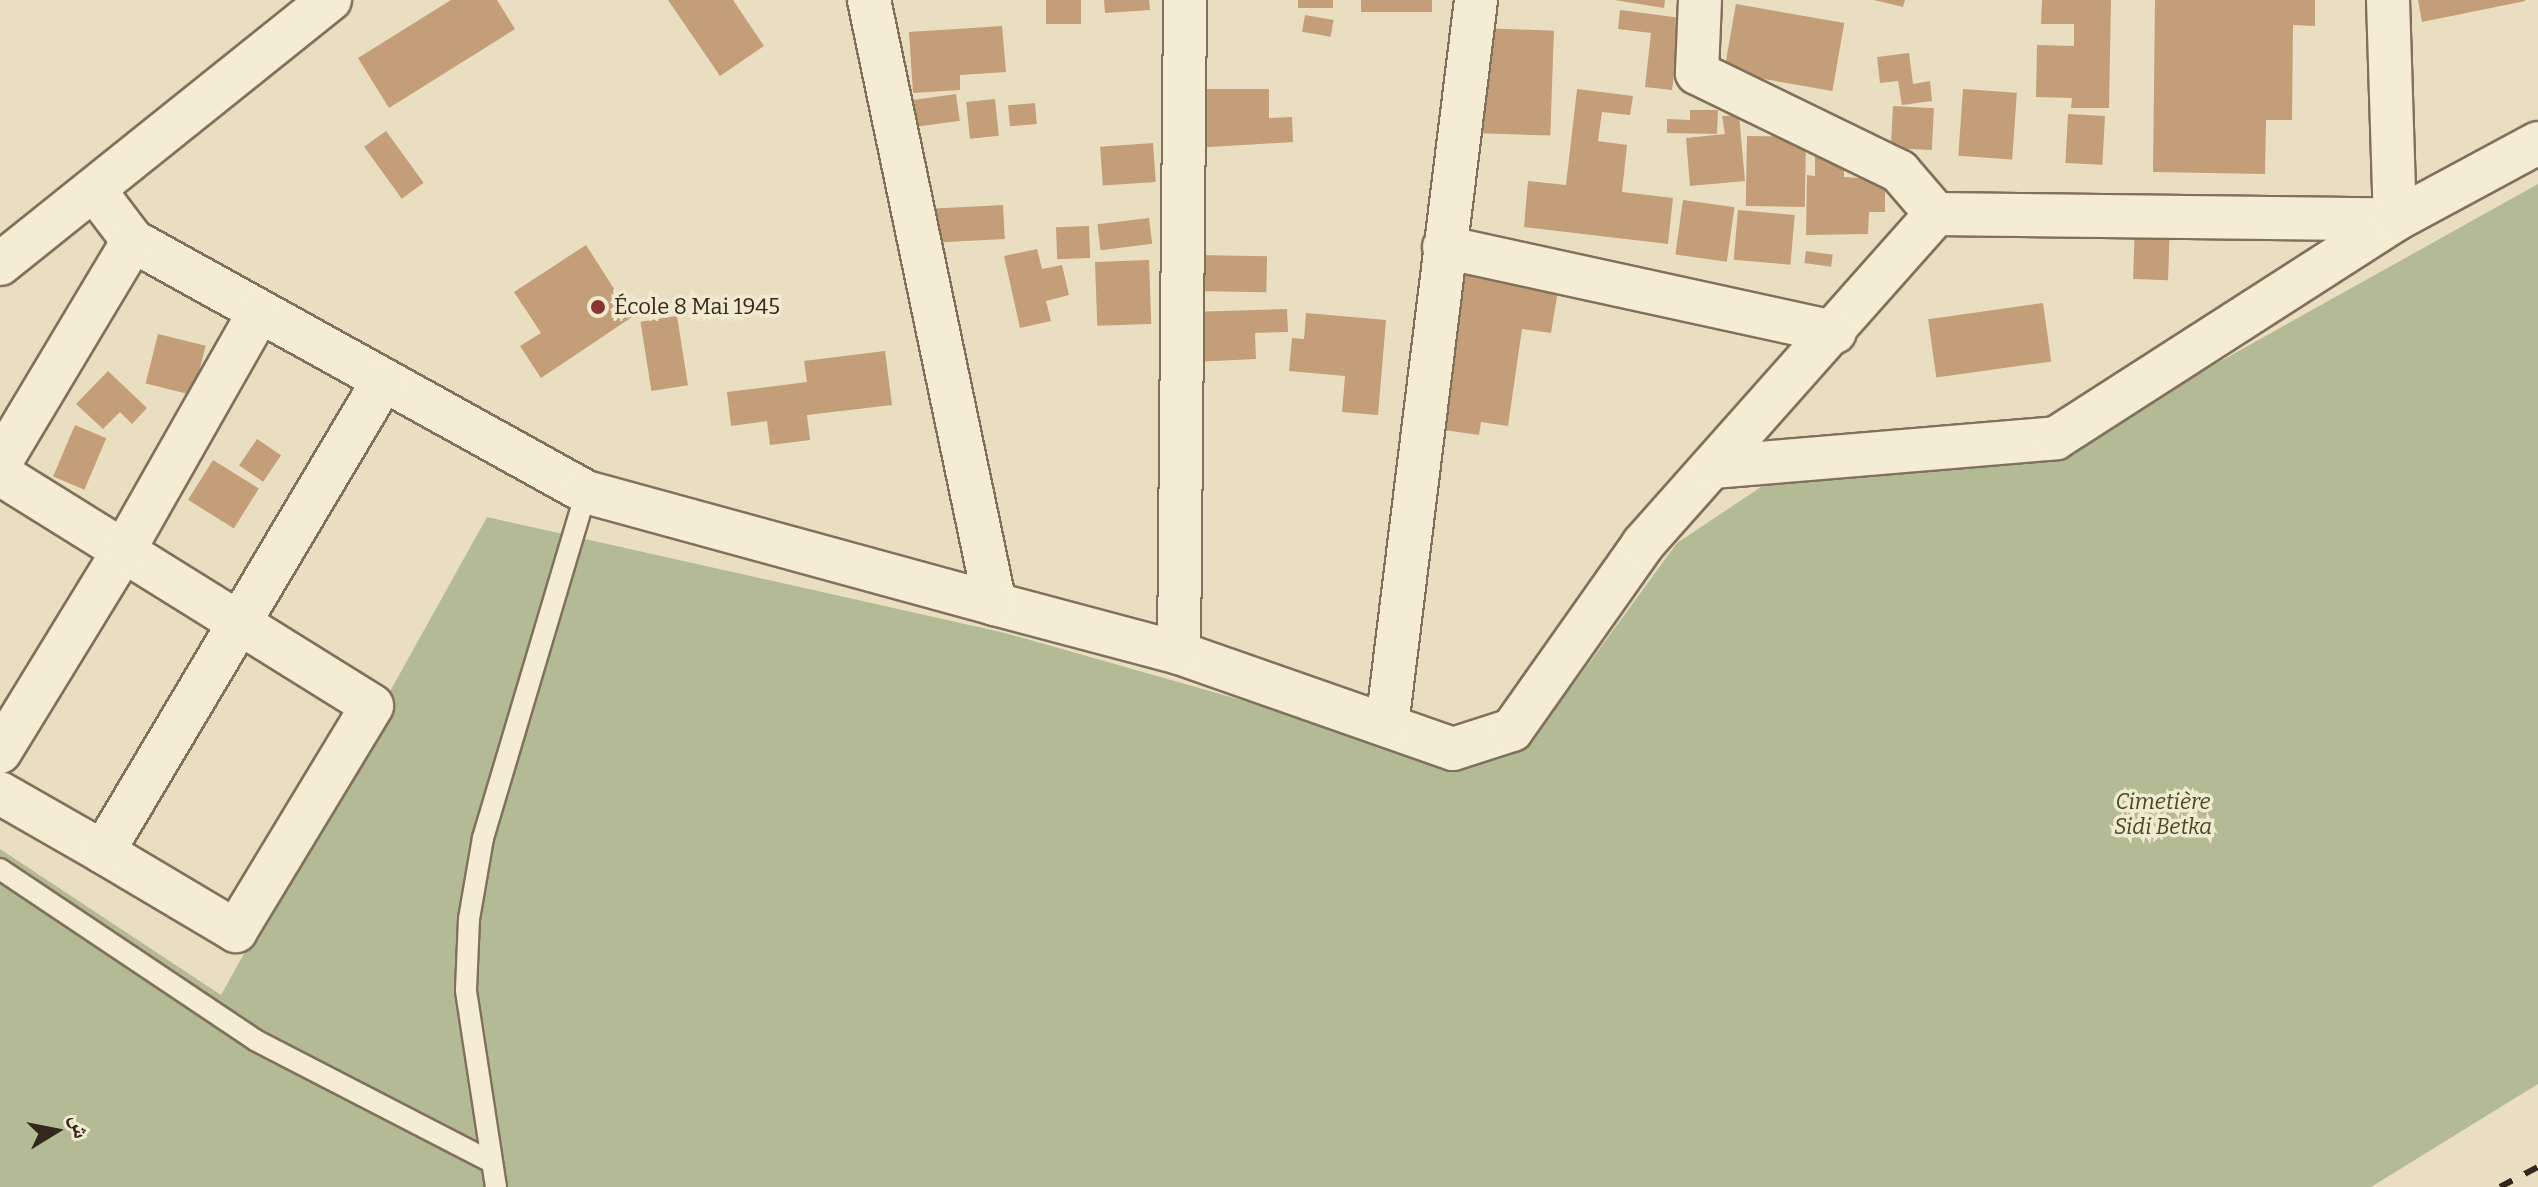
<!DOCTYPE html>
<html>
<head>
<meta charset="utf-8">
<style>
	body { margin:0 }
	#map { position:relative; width:2538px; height:1187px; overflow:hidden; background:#e9dfc0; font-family:Bitter,"Noto Naskh Arabic",serif }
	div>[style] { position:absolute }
	.cemetery>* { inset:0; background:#b4bb94 }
	.building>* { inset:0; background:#c49d79; transform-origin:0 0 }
	.roads { filter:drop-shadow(2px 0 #81715a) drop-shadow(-2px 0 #81715a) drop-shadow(0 2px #81715a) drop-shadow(0 -2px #81715a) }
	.service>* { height:20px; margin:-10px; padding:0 10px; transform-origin:10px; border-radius:10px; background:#f5edd3 }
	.minor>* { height:42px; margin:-21px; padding:0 21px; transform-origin:21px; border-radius:21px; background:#f5edd3 }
	.rail>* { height:6px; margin-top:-3px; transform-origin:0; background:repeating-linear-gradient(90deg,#32281d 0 14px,transparent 0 28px) }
	.dots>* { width:22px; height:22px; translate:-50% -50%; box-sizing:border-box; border:4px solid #f1eacf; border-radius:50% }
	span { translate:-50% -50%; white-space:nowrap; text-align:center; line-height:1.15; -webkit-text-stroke:7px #f1eacf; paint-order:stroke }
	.poi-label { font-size:22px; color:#32281d }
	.left { translate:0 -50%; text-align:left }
	.park-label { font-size:22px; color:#404c25; font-style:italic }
	.north { position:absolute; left:16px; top:1091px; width:80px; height:80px; -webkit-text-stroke:6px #f1eacf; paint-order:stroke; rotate:80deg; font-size:22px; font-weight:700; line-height:32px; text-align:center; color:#32281d }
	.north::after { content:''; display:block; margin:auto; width:28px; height:36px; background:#32281d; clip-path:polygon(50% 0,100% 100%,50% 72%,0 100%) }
</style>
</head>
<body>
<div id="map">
	<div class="cemetery">
		<div style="clip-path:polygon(2538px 184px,2538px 1084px,2371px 1187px,0 1187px,0 849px,221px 995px,487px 517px,1005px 633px,1259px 705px,1451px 770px,1531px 742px,1677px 543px,1779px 475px,2045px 459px)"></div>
	</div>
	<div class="building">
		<div style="clip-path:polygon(451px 0,497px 0,515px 29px,389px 108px,358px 58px)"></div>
		<div style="clip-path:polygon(668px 0,733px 0,764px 46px,720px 76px)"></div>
		<div style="left:1046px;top:0;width:35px;height:24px"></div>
		<div style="clip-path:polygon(1104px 0,1149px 0,1150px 10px,1105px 13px)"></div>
		<div style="left:1298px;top:0;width:35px;height:8px"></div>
		<div style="left:1361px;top:0;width:71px;height:12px"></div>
		<div style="clip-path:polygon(1614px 0,1665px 0,1664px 8px)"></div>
		<div style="clip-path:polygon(1874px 0,1905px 0,1903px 7px)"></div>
		<div style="clip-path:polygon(2042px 0,2111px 0,2109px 108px,2071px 108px,2072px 98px,2036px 97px,2037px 45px,2074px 46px,2074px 24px,2041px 24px)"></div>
		<div style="clip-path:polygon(2155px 0,2315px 0,2315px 26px,2293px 25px,2292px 120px,2266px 120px,2265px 174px,2153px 172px)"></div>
		<div style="clip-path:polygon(2418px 0,2525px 0,2525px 1px,2422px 22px)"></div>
		<div style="left:1736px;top:4px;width:110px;height:69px;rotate:10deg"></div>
		<div style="clip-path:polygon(1620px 10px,1681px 18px,1672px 90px,1645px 87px,1651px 33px,1618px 29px)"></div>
		<div style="left:1305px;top:15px;width:29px;height:17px;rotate:10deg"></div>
		<div style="clip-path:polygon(1002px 26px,1006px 72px,960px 75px,960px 90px,913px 93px,909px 32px)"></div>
		<div style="left:1478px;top:28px;width:76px;height:105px;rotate:2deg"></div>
		<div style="clip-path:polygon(1909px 53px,1913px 84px,1930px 81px,1932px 101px,1902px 105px,1898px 81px,1880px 83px,1877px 57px)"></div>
		<div style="clip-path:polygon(1193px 89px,1269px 89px,1269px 118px,1292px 117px,1293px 142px,1193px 148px)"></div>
		<div style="clip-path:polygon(1577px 89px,1633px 96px,1630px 115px,1602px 112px,1598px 141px,1627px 145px,1622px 192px,1673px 198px,1668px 244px,1524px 227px,1528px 181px,1566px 185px)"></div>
		<div style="left:1963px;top:89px;width:54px;height:67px;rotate:4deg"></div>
		<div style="left:956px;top:94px;width:27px;height:45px;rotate:82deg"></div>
		<div style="left:995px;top:99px;width:37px;height:29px;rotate:84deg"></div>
		<div style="left:1035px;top:103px;width:21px;height:27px;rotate:85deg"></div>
		<div style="left:1893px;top:106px;width:41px;height:42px;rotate:3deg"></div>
		<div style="clip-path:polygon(1690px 110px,1718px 110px,1717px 134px,1667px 133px,1667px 119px,1690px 120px)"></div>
		<div style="left:2068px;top:114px;width:37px;height:49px;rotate:3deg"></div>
		<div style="clip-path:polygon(1739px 115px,1745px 181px,1690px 186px,1686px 138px,1725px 134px,1722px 116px)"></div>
		<div style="left:386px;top:131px;width:64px;height:27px;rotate:54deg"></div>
		<div style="left:1747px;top:136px;width:59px;height:70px;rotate:1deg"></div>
		<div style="left:1153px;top:143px;width:39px;height:53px;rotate:86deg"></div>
		<div style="clip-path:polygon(1815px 148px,1844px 149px,1844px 177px,1885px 180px,1885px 212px,1869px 212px,1868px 234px,1806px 235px,1807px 175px,1815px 176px)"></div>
		<div style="left:1683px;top:200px;width:52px;height:55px;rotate:8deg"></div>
		<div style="left:1003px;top:205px;width:34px;height:78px;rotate:87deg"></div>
		<div style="left:1738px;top:210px;width:57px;height:50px;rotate:5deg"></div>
		<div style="left:1149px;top:218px;width:26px;height:52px;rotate:83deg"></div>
		<div style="left:2135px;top:223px;width:35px;height:56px;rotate:2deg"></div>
		<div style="left:1089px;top:226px;width:32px;height:33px;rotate:88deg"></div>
		<div style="clip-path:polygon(586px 245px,632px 317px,541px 378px,520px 346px,541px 333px,514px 292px)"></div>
		<div style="clip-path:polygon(1037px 249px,1042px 269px,1062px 265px,1069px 295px,1046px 301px,1051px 321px,1020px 328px,1004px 256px)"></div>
		<div style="left:1806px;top:251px;width:27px;height:12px;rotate:8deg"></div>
		<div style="left:1194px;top:255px;width:73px;height:36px;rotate:1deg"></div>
		<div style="left:1149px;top:260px;width:64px;height:54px;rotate:88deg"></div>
		<div style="clip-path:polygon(1460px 264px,1560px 278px,1551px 333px,1522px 329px,1508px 426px,1481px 422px,1479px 435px,1430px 428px)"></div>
		<div style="left:2043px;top:303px;width:59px;height:116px;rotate:82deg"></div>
		<div style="clip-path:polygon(1287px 309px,1288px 332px,1255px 333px,1256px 359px,1192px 362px,1190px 312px)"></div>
		<div style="clip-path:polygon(1306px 313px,1386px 320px,1378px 415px,1342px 412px,1345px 376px,1289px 371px,1292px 338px,1304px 339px)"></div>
		<div style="left:677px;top:316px;width:70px;height:37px;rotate:81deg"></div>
		<div style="left:158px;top:334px;width:49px;height:51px;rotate:14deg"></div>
		<div style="clip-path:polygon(885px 351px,892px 405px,807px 415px,810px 440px,770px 445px,767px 421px,731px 426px,727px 392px,807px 382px,804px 361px)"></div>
		<div style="clip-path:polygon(108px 371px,147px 408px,132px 424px,120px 412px,103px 429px,76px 404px)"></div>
		<div style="left:75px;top:425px;width:34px;height:56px;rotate:23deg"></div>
		<div style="left:257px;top:439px;width:29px;height:32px;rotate:34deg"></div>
		<div style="left:213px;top:460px;width:54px;height:47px;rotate:32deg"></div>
	</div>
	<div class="roads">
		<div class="service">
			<div style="left:0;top:869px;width:307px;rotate:33.8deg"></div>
			<div style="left:255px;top:1040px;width:266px;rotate:27.3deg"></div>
			<div style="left:496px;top:1187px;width:199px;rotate:-98.7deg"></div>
			<div style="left:466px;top:990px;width:71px;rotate:-87.6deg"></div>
			<div style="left:469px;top:919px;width:82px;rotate:-80.2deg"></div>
			<div style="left:483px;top:838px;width:361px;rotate:-73.4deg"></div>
		</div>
		<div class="minor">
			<div style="left:869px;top:0;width:617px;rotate:78.22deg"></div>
			<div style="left:995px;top:604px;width:190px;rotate:14.9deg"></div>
			<div style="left:1179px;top:653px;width:290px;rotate:19.3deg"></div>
			<div style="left:1453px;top:749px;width:62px;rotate:-17.9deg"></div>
			<div style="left:1512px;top:730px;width:228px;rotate:-54.8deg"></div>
			<div style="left:1643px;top:544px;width:441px;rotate:-48.4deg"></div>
			<div style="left:1936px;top:214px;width:459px;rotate:0.7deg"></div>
			<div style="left:1700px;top:0;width:73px;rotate:92.4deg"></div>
			<div style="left:1697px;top:73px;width:225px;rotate:25.9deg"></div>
			<div style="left:1899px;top:171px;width:57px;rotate:49.3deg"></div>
			<div style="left:2388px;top:0;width:220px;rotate:88.2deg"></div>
			<div style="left:95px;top:191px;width:63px;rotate:52.8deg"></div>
			<div style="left:133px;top:241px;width:518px;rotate:28.99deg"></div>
			<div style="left:586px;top:492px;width:424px;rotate:15.3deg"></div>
			<div style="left:1444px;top:247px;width:400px;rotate:12.3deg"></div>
			<div style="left:0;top:264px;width:423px;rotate:-38.7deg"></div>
			<div style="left:0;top:463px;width:259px;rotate:-59.1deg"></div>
			<div style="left:1713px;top:467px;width:344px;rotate:-4.8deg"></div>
			<div style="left:2056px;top:438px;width:403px;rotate:-32.7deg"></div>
			<div style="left:2395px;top:220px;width:162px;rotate:-28.3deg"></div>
			<div style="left:0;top:474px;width:438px;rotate:31.9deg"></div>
			<div style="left:372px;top:706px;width:263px;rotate:121.2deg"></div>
			<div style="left:236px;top:931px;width:155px;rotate:-149.3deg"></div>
			<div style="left:1179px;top:653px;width:653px;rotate:-89.47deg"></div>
			<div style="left:1387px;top:725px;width:730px;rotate:-83deg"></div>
			<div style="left:0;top:752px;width:237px;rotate:-58.5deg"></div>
			<div style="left:124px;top:550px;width:274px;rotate:-60.4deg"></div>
			<div style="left:0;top:793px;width:119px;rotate:29.8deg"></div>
			<div style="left:103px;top:852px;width:548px;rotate:-59.27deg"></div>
		</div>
	</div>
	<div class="rail">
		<div style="left:2500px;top:1187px;width:43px;rotate:-27.8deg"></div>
	</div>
	<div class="dots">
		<div style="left:598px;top:307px;background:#8a342f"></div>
	</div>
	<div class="poi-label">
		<span class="left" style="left:614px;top:307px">École 8 Mai 1945</span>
	</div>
	<div class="park-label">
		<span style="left:2163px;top:814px">Cimetière<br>Sidi Betka</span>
	</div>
	<div class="north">ش</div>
</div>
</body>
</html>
